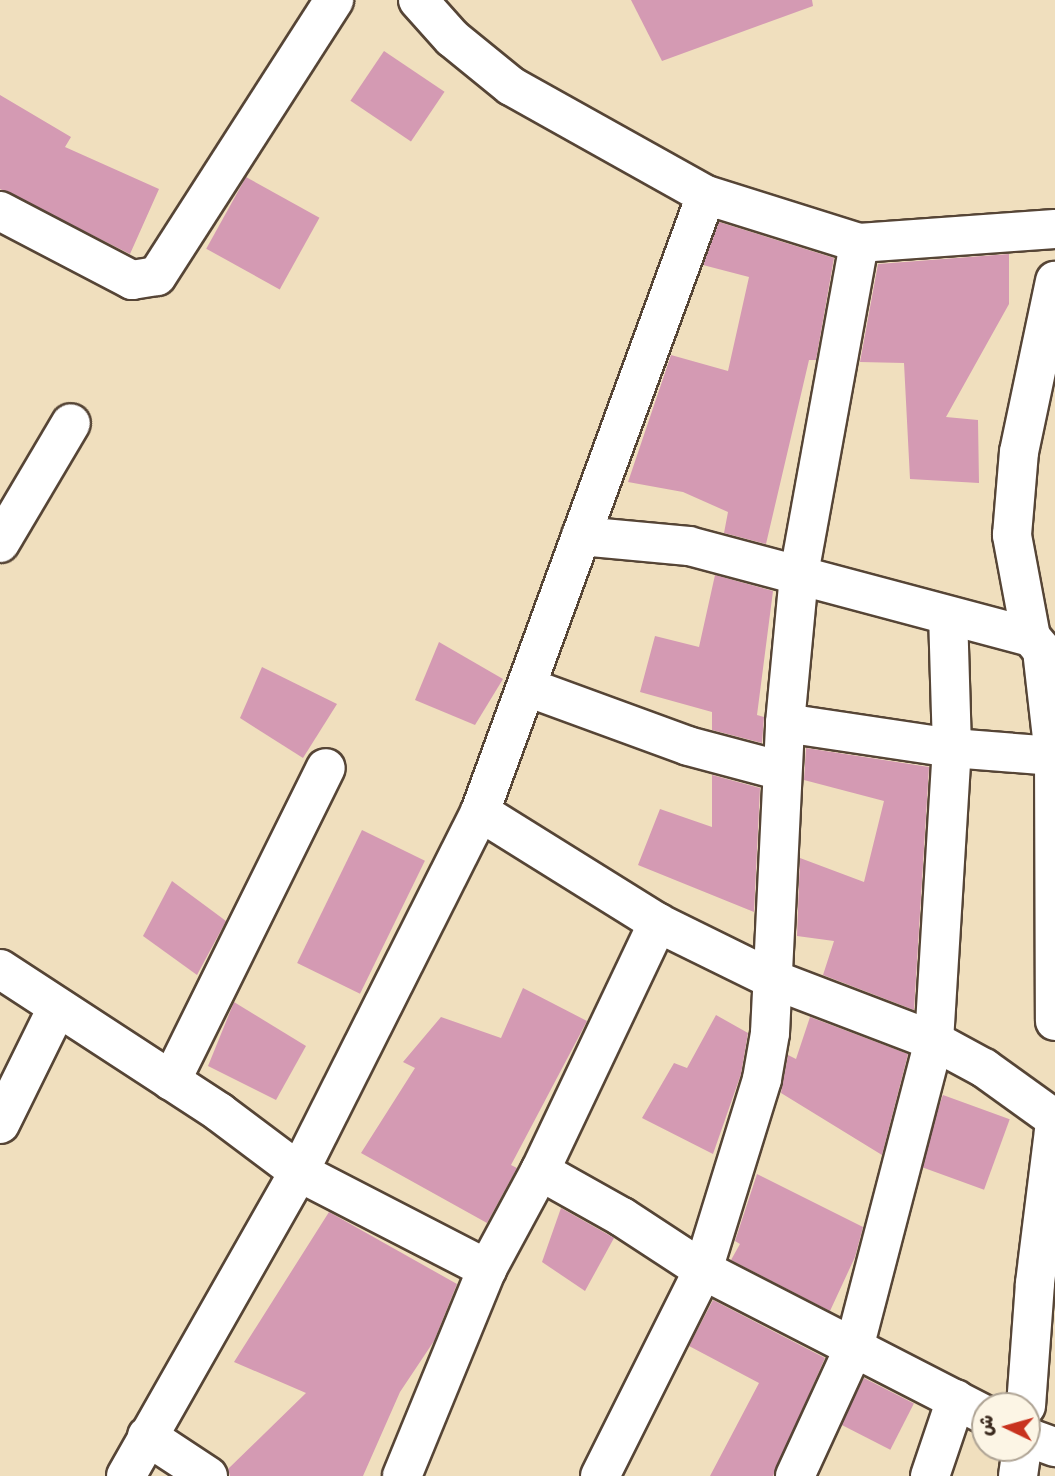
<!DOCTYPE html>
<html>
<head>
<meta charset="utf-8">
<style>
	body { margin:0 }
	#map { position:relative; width:1055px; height:1476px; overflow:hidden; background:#f0dfbe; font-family:"Balsamiq Sans","Playpen Sans Arabic",sans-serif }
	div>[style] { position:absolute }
	.building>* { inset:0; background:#d49ab3; transform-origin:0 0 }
	.roads { filter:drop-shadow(2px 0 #564536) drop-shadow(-2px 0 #564536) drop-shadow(0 2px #564536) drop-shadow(0 -2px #564536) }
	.minor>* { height:38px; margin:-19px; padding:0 19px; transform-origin:19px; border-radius:19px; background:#fff }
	span { translate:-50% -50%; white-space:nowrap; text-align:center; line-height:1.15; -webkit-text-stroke:6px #fcf5e5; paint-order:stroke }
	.north { position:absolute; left:971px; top:1392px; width:70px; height:70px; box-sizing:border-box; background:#fcf5e5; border:2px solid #afa495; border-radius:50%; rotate:275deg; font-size:19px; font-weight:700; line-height:28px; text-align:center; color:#3b2a1e }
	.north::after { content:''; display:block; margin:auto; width:24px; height:32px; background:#c8321e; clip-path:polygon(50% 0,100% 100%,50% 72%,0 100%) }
</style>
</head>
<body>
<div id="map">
	<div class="building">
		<div style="clip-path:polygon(631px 0,812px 0,813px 6px,662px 61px)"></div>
		<div style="left:384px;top:51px;width:73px;height:60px;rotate:34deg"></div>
		<div style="clip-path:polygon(0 95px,71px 137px,65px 147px,159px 189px,130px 254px,0 189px)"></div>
		<div style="left:246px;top:177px;width:84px;height:82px;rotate:29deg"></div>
		<div style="clip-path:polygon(719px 222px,834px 258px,816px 360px,809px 360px,766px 544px,724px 533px,728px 512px,683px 492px,628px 482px,671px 355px,728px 371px,749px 277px,703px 265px)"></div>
		<div style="clip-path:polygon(1009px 254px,1009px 304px,946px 417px,978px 420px,979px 483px,910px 479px,904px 363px,860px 362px,878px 264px)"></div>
		<div style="clip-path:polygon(715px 575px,773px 591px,757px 715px,764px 717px,762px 743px,712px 730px,712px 712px,640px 692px,655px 636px,699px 647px)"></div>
		<div style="clip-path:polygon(439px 642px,503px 679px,475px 725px,415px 700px)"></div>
		<div style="clip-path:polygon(262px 667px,337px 704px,303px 758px,240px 718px)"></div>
		<div style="clip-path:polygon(806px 748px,929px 767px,914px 1010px,823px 975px,834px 941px,797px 936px,800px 858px,864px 882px,884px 801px,804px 780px)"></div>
		<div style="clip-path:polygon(712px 775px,760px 788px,754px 912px,638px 865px,660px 809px,712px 827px)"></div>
		<div style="left:362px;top:830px;width:70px;height:148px;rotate:26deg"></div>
		<div style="clip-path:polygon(172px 881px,226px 921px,197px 975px,143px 936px)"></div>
		<div style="clip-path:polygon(523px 988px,587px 1021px,511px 1165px,517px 1168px,487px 1223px,361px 1153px,415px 1068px,403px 1062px,441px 1017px,501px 1038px)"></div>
		<div style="clip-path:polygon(234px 1002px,306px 1046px,276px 1100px,208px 1066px)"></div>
		<div style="clip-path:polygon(716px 1015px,748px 1033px,741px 1074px,713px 1154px,642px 1118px,674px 1063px,687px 1068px)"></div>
		<div style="clip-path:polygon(810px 1017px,908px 1054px,882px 1155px,781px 1093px,788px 1055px,796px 1059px)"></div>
		<div style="left:943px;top:1095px;width:71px;height:75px;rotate:20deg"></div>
		<div style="clip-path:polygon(757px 1174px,863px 1227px,855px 1257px,830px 1311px,731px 1260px,740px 1244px,735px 1241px)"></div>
		<div style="clip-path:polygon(561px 1208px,614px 1238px,585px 1291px,542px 1262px)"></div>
		<div style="clip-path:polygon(329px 1212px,457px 1284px,434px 1341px,400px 1392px,363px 1476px,230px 1476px,228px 1469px,306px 1393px,234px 1362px)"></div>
		<div style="clip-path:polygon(713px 1300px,825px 1358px,773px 1476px,710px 1476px,759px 1383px,689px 1346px)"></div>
		<div style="left:864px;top:1378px;width:56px;height:52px;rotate:27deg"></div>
	</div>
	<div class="roads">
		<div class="minor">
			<div style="left:418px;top:0;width:51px;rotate:48.2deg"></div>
			<div style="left:452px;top:38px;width:76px;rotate:39.1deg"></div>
			<div style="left:511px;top:86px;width:223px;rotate:29.2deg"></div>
			<div style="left:706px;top:195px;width:160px;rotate:17.4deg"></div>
			<div style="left:859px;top:243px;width:196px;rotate:-4.1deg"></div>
			<div style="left:0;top:211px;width:149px;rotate:27.6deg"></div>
			<div style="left:132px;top:280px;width:25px;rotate:-9deg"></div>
			<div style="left:157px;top:276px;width:328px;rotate:-57.3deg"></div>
			<div style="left:581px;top:536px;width:108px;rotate:5.3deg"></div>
			<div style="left:689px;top:546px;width:354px;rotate:14.9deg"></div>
			<div style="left:1031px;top:637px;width:17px;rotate:50deg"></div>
			<div style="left:1042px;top:650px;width:107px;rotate:83.5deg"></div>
			<div style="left:1054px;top:756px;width:265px;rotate:89.8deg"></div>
			<div style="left:0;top:543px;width:139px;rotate:-59.4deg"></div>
			<div style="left:1031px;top:637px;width:104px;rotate:-100.6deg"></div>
			<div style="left:1012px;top:535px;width:83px;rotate:-85.2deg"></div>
			<div style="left:1019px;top:452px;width:175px;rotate:-78.1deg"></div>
			<div style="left:527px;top:687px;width:171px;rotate:20.1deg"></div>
			<div style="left:688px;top:746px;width:97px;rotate:14.9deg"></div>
			<div style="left:785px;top:723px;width:169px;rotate:8.5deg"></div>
			<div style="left:952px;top:748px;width:102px;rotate:4.5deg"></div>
			<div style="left:480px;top:812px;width:210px;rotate:31.9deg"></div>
			<div style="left:658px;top:923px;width:127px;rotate:26.2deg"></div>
			<div style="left:772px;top:979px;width:173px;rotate:20.9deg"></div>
			<div style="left:934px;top:1041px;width:57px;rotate:28.4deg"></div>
			<div style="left:984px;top:1068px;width:87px;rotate:35.7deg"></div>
			<div style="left:0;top:969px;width:262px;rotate:33.1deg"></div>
			<div style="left:219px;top:1112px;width:100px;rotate:36.9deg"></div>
			<div style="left:299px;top:1172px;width:212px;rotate:27.3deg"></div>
			<div style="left:171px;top:1081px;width:349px;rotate:-63.7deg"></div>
			<div style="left:0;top:1124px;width:129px;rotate:-63.8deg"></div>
			<div style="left:540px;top:1171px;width:94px;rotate:29.3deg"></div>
			<div style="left:622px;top:1217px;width:97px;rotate:33.2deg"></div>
			<div style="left:703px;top:1270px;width:317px;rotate:27.2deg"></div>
			<div style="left:1026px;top:1406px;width:123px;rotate:-85.8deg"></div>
			<div style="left:1035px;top:1283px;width:161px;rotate:-82.9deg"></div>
			<div style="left:147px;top:1436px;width:73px;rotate:33.3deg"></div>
			<div style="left:1027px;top:1437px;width:30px;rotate:20deg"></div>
			<div style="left:126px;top:1476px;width:350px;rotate:-60.4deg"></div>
			<div style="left:299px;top:1172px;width:403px;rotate:-63.3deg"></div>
			<div style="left:480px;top:812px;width:657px;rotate:-69.88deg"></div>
			<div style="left:402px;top:1476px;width:224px;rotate:-67.7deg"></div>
			<div style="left:487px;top:1269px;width:111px;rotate:-61.6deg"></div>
			<div style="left:540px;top:1171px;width:275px;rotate:-64.6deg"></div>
			<div style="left:600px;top:1476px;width:230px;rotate:-63.4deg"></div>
			<div style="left:703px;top:1270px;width:200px;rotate:-72.8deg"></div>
			<div style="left:762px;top:1079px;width:47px;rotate:-80.1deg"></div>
			<div style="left:770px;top:1033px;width:310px;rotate:-87.2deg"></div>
			<div style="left:785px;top:723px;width:150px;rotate:-84.6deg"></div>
			<div style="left:799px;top:574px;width:336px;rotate:-79.7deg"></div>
			<div style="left:795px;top:1476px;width:141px;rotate:-65.3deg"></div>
			<div style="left:854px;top:1348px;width:317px;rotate:-75.4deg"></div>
			<div style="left:934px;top:1041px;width:294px;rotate:-86.5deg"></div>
			<div style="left:952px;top:748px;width:131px;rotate:-91.7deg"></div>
			<div style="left:930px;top:1476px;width:81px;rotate:-71.3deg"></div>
			<div style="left:1018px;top:1476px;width:28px;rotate:-82deg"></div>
		</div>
	</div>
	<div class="north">ش</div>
</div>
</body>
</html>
